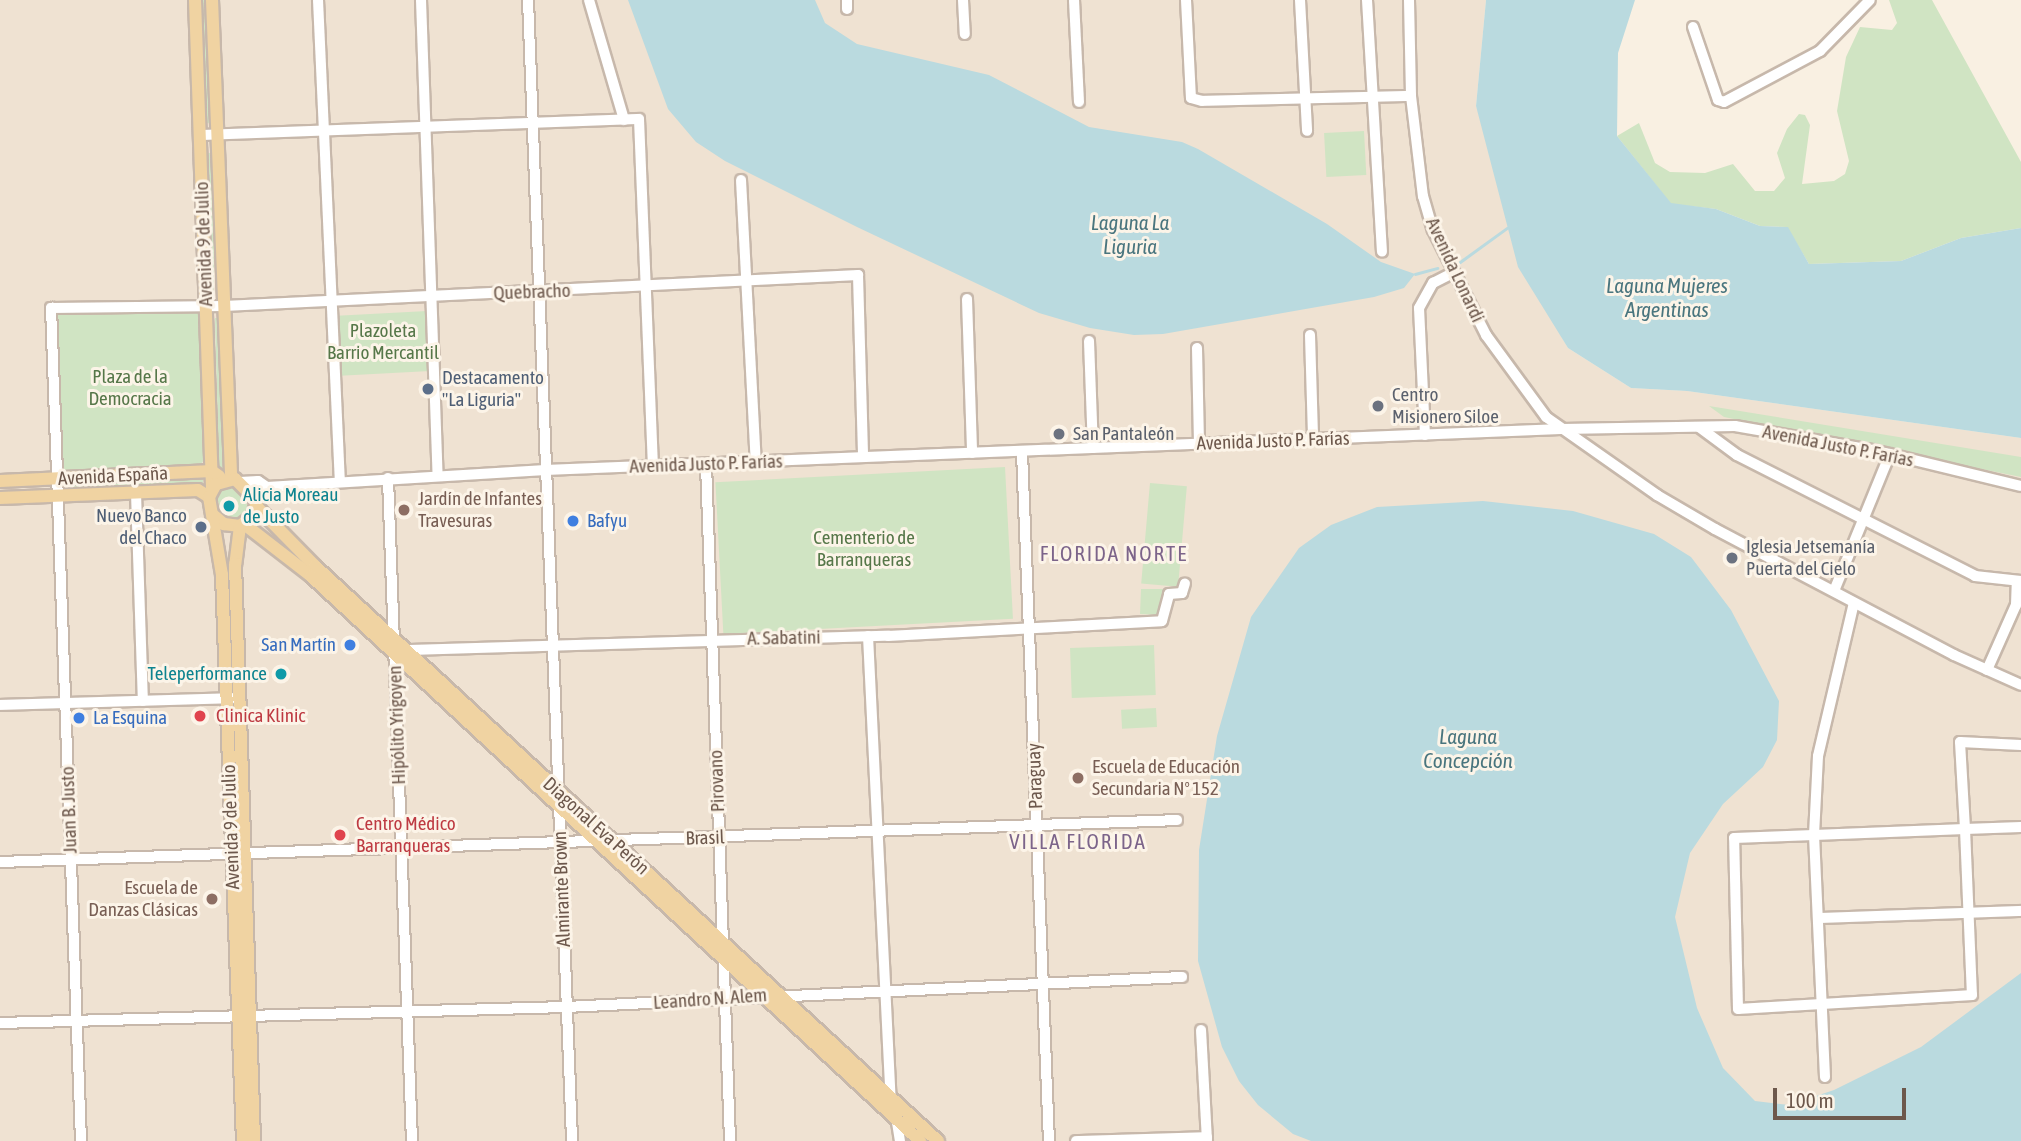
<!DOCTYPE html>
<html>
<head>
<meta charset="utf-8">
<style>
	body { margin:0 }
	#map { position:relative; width:2021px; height:1141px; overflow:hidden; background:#f9f0e2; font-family:"Asap Condensed",sans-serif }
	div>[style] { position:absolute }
	.residential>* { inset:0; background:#efe2d2 }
	.green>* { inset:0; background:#d0e4c3; transform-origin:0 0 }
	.water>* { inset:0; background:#badadf }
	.stream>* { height:2.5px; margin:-1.25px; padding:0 1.25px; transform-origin:1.25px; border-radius:1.25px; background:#badadf }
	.roads { filter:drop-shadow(2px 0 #c7b8ab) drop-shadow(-2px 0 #c7b8ab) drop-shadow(0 2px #c7b8ab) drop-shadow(0 -2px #c7b8ab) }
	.minor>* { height:10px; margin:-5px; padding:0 5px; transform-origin:5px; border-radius:5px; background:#fff }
	.major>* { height:12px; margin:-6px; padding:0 6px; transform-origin:6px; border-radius:6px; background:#f0d3a2 }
	.dots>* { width:19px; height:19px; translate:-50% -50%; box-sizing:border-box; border:4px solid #fcf4e8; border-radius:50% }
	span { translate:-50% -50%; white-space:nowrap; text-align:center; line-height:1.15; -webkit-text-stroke:6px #fcf4e8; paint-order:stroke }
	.street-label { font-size:19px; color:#6d584c }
	.park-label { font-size:19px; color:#567749 }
	.service-label { font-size:19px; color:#4e5e75 }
	.left { translate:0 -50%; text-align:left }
	.right { translate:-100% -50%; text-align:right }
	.worship-label { font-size:19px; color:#5b616d }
	.culture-label { font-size:19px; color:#0d838f }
	.education-label { font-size:19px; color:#785e54 }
	.shop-label { font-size:19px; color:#366cbe }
	.health-label { font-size:19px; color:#be3a42 }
	.water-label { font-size:21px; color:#49757e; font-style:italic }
	.neighbourhood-label { font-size:21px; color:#7c648a; letter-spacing:2px }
	.scale { position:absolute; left:1773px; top:1088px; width:133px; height:32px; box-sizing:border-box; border:4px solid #6d584c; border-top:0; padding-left:9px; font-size:21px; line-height:24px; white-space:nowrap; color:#6d584c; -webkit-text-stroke:5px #fcf4e8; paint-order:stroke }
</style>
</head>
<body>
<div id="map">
	<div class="residential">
		<div style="clip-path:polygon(0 0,1486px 0,1476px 106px,1552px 320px,1568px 348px,1631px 388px,1687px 391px,2021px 438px,2021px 1141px,0 1141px)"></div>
	</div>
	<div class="green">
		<div style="clip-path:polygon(201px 0,207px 0,211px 123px,206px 123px)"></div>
		<div style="clip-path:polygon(1889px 0,1932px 0,2021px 162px,2021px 228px,1961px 238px,1901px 261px,1809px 264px,1787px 227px,1760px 226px,1716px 209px,1671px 204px,1617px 136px,1639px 123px,1655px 163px,1670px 172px,1705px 173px,1733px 164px,1755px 191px,1774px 191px,1785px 178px,1777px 153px,1787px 129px,1799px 114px,1805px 115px,1810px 125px,1802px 184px,1834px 181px,1845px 174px,1849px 161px,1837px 111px,1846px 57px,1860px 27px,1892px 30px,1897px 23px)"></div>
		<div style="left:1364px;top:131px;width:44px;height:40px;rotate:87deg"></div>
		<div style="left:208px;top:153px;width:6px;height:141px"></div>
		<div style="clip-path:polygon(190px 308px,201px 314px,207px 457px,197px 468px,60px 472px,56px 315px)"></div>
		<div style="left:427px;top:311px;width:60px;height:90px;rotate:87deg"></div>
		<div style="clip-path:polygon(215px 318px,221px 318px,224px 471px,219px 470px)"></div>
		<div style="clip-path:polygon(1709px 406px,2021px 457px,2021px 477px,1724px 417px)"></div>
		<div style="left:1005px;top:467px;width:152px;height:290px;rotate:87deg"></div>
		<div style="clip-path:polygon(203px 477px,203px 484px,73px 487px,72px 481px)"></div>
		<div style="left:1150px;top:483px;width:37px;height:101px;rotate:5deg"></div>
		<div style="clip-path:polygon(225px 486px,233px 487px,250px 508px,250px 515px,239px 522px,222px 512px,217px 499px)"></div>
		<div style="clip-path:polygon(1141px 589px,1167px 589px,1157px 615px,1140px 614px)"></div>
		<div style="left:1154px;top:645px;width:50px;height:84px;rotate:88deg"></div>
		<div style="left:1156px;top:708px;width:19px;height:35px;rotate:87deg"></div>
	</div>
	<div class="water">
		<div style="clip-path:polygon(628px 0,815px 0,825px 23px,857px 44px,989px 75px,1089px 127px,1182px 142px,1198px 149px,1327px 224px,1381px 262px,1415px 274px,1404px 288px,1374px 297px,1163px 334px,1134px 335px,1090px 328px,1039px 313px,857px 227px,725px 161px,696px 142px,668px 109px)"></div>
		<div style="clip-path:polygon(1486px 0,1635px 0,1618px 53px,1617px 136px,1671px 203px,1716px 209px,1760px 226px,1788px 227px,1809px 264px,1901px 261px,1961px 238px,2021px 228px,2021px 438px,1687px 391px,1631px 388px,1568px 348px,1518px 267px,1476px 106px)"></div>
		<div style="clip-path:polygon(1483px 501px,1573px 511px,1654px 534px,1691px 557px,1731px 610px,1779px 701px,1777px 740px,1763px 767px,1723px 804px,1690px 853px,1675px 917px,1697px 1008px,1723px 1068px,1755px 1101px,1789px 1105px,1834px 1090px,1921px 1047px,2021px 973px,2021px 1141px,1311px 1141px,1293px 1134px,1258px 1105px,1239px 1081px,1222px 1047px,1198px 961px,1199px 850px,1217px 736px,1251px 617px,1299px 548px,1331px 525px,1377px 507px)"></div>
	</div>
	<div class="stream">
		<div style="left:1460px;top:262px;width:58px;rotate:-35.9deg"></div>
		<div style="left:1415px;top:274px;width:23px;rotate:-15deg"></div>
	</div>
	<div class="roads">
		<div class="minor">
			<div style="left:318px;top:0;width:482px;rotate:87.4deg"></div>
			<div style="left:421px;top:0;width:475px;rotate:88deg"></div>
			<div style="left:528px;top:0;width:1142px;rotate:87.79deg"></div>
			<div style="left:589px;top:0;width:125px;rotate:73.7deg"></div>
			<div style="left:847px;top:0;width:9px;rotate:90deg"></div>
			<div style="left:963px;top:0;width:34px;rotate:87deg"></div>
			<div style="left:1074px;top:0;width:102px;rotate:87.2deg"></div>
			<div style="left:1186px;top:0;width:98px;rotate:87.1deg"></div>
			<div style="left:1191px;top:98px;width:11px;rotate:15deg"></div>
			<div style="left:1202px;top:101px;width:209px;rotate:-1.4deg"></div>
			<div style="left:1300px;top:0;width:131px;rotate:86.9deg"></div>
			<div style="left:1367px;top:0;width:252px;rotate:86.6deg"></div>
			<div style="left:1409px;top:0;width:96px;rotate:88.8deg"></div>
			<div style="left:1411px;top:96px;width:101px;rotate:83.2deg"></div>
			<div style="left:1423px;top:196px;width:35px;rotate:74deg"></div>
			<div style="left:1433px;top:230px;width:118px;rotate:63.2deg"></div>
			<div style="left:1486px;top:335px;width:102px;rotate:53.8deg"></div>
			<div style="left:1546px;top:417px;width:136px;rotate:35.1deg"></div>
			<div style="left:1657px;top:495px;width:67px;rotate:30.4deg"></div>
			<div style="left:1715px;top:529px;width:270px;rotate:27.8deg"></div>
			<div style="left:1954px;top:655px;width:73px;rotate:24.1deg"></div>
			<div style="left:1693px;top:27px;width:77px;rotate:71.1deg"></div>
			<div style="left:1718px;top:100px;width:6px;rotate:18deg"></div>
			<div style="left:1724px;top:102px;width:109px;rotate:-28deg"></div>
			<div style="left:1820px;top:51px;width:71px;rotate:-45.6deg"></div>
			<div style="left:200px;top:135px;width:439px;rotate:-2.1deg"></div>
			<div style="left:639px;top:119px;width:347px;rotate:87.7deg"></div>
			<div style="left:741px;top:180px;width:282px;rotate:87deg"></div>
			<div style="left:967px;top:299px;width:154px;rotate:88.1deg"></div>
			<div style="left:1310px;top:335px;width:104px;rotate:88.3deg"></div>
			<div style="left:1089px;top:341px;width:107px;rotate:87.9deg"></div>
			<div style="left:1197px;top:348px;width:96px;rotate:88.8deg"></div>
			<div style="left:1699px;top:427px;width:47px;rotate:36.4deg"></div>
			<div style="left:1737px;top:455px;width:267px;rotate:26.9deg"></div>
			<div style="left:1975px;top:576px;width:46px;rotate:6.2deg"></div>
			<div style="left:1425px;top:435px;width:127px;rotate:-92.7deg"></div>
			<div style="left:1419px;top:308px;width:29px;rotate:-61deg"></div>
			<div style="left:1433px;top:283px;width:22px;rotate:-27deg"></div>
			<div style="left:1022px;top:452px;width:690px;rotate:87.76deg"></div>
			<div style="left:706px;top:464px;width:677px;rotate:87.97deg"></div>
			<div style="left:388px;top:478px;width:663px;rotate:87.93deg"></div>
			<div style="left:240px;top:482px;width:18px;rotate:-3deg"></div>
			<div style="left:258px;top:481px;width:11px;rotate:34deg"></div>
			<div style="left:267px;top:487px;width:279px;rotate:-3.5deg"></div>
			<div style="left:545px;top:470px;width:1018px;rotate:-2.31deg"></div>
			<div style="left:1562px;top:429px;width:173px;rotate:-1deg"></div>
			<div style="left:1735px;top:426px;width:140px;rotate:9.9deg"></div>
			<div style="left:1873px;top:450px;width:152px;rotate:13.7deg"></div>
			<div style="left:136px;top:493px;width:208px;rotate:88.1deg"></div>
			<div style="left:1834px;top:591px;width:148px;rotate:-67.8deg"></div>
			<div style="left:868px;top:636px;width:466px;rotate:87.2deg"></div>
			<div style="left:406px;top:650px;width:482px;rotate:-1.7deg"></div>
			<div style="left:888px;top:636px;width:274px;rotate:-3.1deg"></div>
			<div style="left:1162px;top:621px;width:28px;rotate:-75deg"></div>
			<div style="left:1169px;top:594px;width:13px;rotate:-4deg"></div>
			<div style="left:1182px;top:593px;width:10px;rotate:-73deg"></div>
			<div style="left:1987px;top:670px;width:71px;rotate:-66deg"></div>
			<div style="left:2016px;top:605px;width:24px;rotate:-88deg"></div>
			<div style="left:0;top:705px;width:233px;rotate:-1.7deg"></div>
			<div style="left:2021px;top:745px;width:61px;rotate:-177.2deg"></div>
			<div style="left:1960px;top:742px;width:87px;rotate:86.7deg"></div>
			<div style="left:1965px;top:829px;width:166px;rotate:87.6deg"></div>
			<div style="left:1972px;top:995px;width:234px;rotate:176.6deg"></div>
			<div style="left:1738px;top:1009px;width:171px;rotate:-91.3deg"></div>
			<div style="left:1734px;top:838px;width:80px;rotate:-2.1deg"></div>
			<div style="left:1814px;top:835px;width:151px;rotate:-2.3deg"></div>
			<div style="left:1965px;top:829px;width:56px;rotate:-2deg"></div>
			<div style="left:0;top:862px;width:1178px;rotate:-2.04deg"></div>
			<div style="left:1818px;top:918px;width:203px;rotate:-2deg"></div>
			<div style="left:0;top:1023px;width:566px;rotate:-1.62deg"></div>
			<div style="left:566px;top:1007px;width:617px;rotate:-2.79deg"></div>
			<div style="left:1201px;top:1030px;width:111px;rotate:86.9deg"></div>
			<div style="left:1825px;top:1077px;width:242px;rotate:-92.6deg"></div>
			<div style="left:1814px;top:835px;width:79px;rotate:-87.1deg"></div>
			<div style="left:1818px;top:756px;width:157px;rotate:-76.8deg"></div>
			<div style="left:896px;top:1116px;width:25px;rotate:81deg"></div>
			<div style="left:81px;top:1141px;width:834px;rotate:-92.06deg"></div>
			<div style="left:51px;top:308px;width:173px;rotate:-0.7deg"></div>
			<div style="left:224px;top:306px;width:635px;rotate:-2.8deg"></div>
			<div style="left:858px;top:275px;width:182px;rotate:88.4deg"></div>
			<div style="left:1076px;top:1141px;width:131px;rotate:-1.7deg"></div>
		</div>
		<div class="major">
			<div style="left:195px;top:0;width:488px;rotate:88deg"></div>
			<div style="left:212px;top:0;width:479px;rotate:87.7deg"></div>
			<div style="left:0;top:481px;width:212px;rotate:-2.7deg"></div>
			<div style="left:212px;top:471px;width:9px;rotate:36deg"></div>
			<div style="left:0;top:498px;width:198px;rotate:-2.3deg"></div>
			<div style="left:198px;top:490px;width:13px;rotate:32deg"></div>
			<div style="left:257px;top:507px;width:83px;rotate:45.5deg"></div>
			<div style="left:315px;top:566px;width:848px;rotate:42.71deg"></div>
			<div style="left:212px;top:514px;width:16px;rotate:40deg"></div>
			<div style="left:224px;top:524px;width:16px;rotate:7deg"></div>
			<div style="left:240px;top:526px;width:16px;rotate:-38deg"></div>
			<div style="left:253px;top:516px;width:16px;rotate:-75deg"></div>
			<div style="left:257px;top:501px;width:31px;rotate:-135deg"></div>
			<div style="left:235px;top:479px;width:20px;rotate:165deg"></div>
			<div style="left:216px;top:484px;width:15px;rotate:118deg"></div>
			<div style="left:209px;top:497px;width:79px;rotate:80.5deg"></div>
			<div style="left:222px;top:575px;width:566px;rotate:87.88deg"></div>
			<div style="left:244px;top:524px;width:85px;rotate:37.8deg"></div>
			<div style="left:311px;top:576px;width:831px;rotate:42.85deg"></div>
			<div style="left:240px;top:526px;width:38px;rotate:97deg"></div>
			<div style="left:235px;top:564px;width:577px;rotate:88.11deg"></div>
		</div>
	</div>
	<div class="dots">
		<div style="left:428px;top:389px;background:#5c6f8a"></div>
		<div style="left:1378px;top:406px;background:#6b7280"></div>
		<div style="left:1059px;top:434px;background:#6b7280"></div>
		<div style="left:229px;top:506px;background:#0f9aa8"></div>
		<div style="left:404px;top:510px;background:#8d6e63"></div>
		<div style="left:573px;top:521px;background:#3f7fe0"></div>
		<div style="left:201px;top:527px;background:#5c6f8a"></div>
		<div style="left:1732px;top:558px;background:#6b7280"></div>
		<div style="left:350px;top:645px;background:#3f7fe0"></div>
		<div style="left:281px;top:674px;background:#0f9aa8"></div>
		<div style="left:200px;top:716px;background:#e0444e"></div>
		<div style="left:79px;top:718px;background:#3f7fe0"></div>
		<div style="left:1078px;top:778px;background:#8d6e63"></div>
		<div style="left:340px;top:835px;background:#e0444e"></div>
		<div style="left:212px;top:899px;background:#8d6e63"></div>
	</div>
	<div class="street-label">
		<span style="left:204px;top:244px;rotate:-92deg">Avenida 9 de Julio</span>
		<span style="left:1455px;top:270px;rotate:65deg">Avenida Lonardi</span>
		<span style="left:532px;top:292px;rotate:-2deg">Quebracho</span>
		<span style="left:1273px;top:441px;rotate:-2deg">Avenida Justo P. Farías</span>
		<span style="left:1838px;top:446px;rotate:11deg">Avenida Justo P. Farías</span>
		<span style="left:706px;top:464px;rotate:-2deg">Avenida Justo P. Farías</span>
		<span style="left:113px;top:476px;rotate:-3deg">Avenida España</span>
		<span style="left:784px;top:638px;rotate:-1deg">A. Sabatini</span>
		<span style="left:397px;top:725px;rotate:-92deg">Hipólito Yrigoyen</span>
		<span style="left:1035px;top:776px;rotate:-92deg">Paraguay</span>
		<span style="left:717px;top:781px;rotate:-92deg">Pirovano</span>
		<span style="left:69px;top:810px;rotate:-92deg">Juan B. Justo</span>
		<span style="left:596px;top:826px;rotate:42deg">Diagonal Eva Perón</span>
		<span style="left:231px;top:827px;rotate:-92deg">Avenida 9 de Julio</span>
		<span style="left:705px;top:838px;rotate:-2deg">Brasil</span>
		<span style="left:562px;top:889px;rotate:-92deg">Almirante Brown</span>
		<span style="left:710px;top:999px;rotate:-4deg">Leandro N. Alem</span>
	</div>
	<div class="park-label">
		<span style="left:383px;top:342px">Plazoleta<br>Barrio Mercantil</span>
		<span style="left:130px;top:388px">Plaza de la<br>Democracia</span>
		<span style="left:864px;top:549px">Cementerio de<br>Barranqueras</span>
	</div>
	<div class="service-label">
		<span class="left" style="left:442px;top:389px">Destacamento<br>"La Liguria"</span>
		<span class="right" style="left:187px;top:527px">Nuevo Banco<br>del Chaco</span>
	</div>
	<div class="worship-label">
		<span class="left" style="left:1392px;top:406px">Centro<br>Misionero Siloe</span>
		<span class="left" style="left:1073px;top:434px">San Pantaleón</span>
		<span class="left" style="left:1746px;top:558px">Iglesia Jetsemanía<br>Puerta del Cielo</span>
	</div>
	<div class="culture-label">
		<span class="left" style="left:243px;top:506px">Alicia Moreau<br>de Justo</span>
		<span class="right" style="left:267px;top:674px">Teleperformance</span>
	</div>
	<div class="education-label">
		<span class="left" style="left:418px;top:510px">Jardín de Infantes<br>Travesuras</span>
		<span class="left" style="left:1092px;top:778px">Escuela de Educación<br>Secundaria Nº 152</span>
		<span class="right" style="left:198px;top:899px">Escuela de<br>Danzas Clásicas</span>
	</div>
	<div class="shop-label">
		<span class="left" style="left:587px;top:521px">Bafyu</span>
		<span class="right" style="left:336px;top:645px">San Martín</span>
		<span class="left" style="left:93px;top:718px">La Esquina</span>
	</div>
	<div class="health-label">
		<span class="left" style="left:216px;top:716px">Clinica Klinic</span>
		<span class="left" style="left:356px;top:835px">Centro Médico<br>Barranqueras</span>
	</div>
	<div class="water-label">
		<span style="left:1130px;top:234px">Laguna La<br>Liguria</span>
		<span style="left:1667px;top:297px">Laguna Mujeres<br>Argentinas</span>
		<span style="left:1468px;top:748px">Laguna<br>Concepción</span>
	</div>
	<div class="neighbourhood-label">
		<span style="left:1114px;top:553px">FLORIDA NORTE</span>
		<span style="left:1078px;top:841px">VILLA FLORIDA</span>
	</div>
	<div class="scale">100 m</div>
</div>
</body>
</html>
